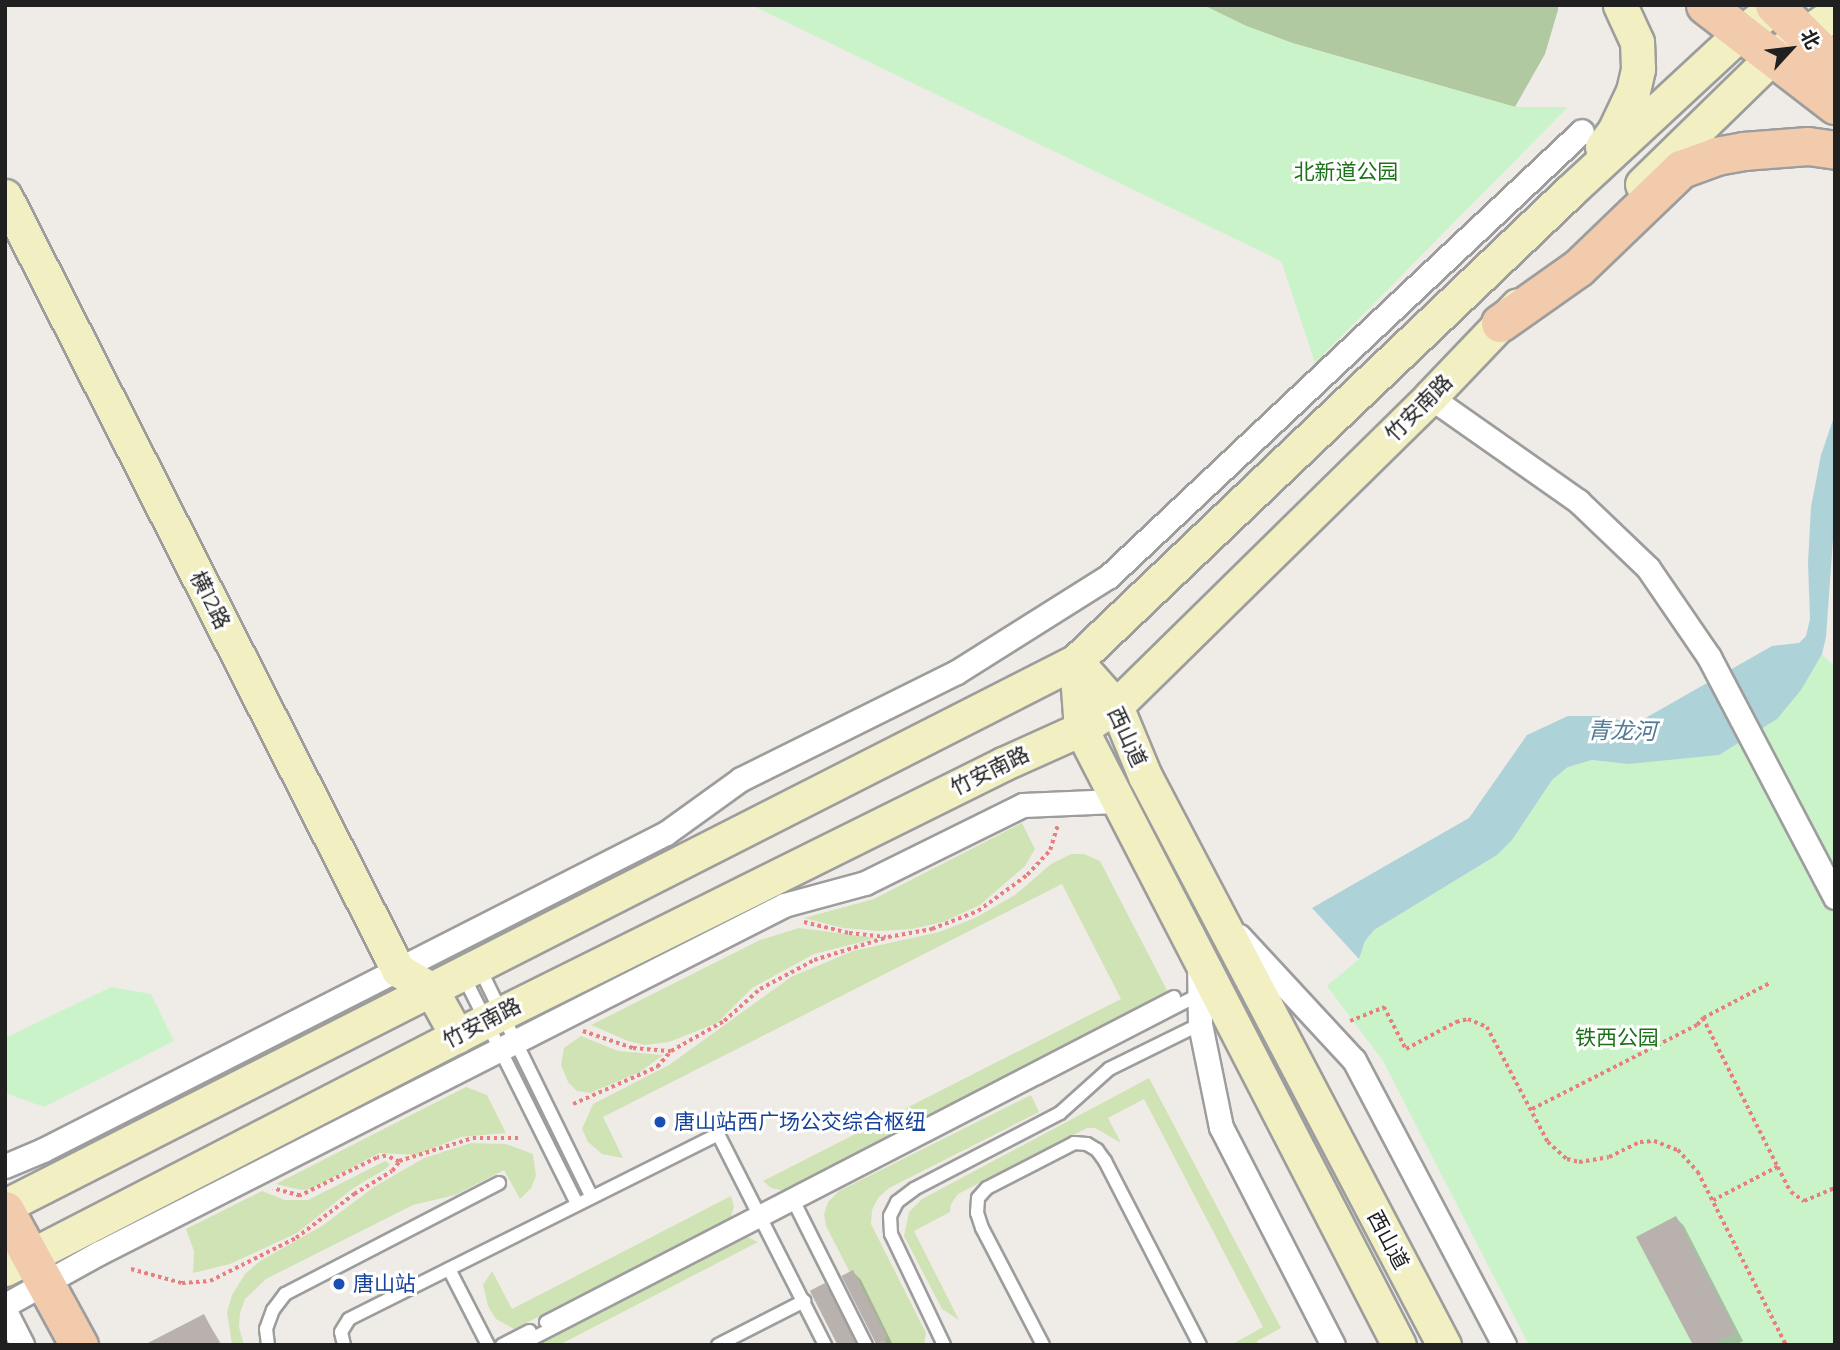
<!DOCTYPE html>
<html>
<head>
<meta charset="utf-8">
<style>
	body { margin:0 }
	#map { position:relative; width:1840px; height:1350px; overflow:hidden; background:#efece7; font-family:Montserrat,"Noto Sans SC",sans-serif }
	div>[style] { position:absolute }
	.grass>* { inset:0; background:#d0e3b4 }
	.forest>* { inset:0; background:#b1c9a1 }
	.park>* { inset:0; background:#cbf3ca }
	.water>* { inset:0; background:#add2d7 }
	.shadow>* { inset:0; background:#0003 }
	.building>* { inset:0; background:#b8b1ad; transform-origin:0 0 }
	.path>* { height:3.5px; margin-top:-1.75px; transform-origin:0; background:repeating-linear-gradient(90deg,#e97e7f 0 3.5px,transparent 0 7px) }
	.roads { filter:drop-shadow(2px 0 #9d9d9d) drop-shadow(-2px 0 #9d9d9d) drop-shadow(0 2px #9d9d9d) drop-shadow(0 -2px #9d9d9d) }
	.lane>* { height:12px; margin:-6px; padding:0 6px; transform-origin:6px; border-radius:6px; background:#fff }
	.street>* { height:23px; margin:-11.5px; padding:0 11.5px; transform-origin:11.5px; border-radius:11.5px; background:#fff }
	.secondary>* { height:33px; margin:-16.5px; padding:0 16.5px; transform-origin:16.5px; border-radius:16.5px; background:#f2f0c2 }
	.primary>* { height:37px; margin:-18.5px; padding:0 18.5px; transform-origin:18.5px; border-radius:18.5px; background:#f1cbab }
	.dots>* { width:19px; height:19px; translate:-50% -50%; box-sizing:border-box; border:4px solid #fff; border-radius:50% }
	span { translate:-50% -50%; white-space:nowrap; text-align:center; line-height:1.15; -webkit-text-stroke:6px #fff; paint-order:stroke }
	.park-label { font-size:21px; color:#1c7219 }
	.street-label { font-size:21px; color:#202020 }
	.transit-label { font-size:21px; color:#164399 }
	.left { translate:0 -50%; text-align:left }
	.water-label { font-size:23px; color:#507a96; font-style:italic }
	.frame { position:absolute; inset:0; border:7px solid #202020; pointer-events:none }
	.north { position:absolute; left:1756px; top:14px; width:70px; height:70px; -webkit-text-stroke:5px #fff; paint-order:stroke; rotate:63deg; font-size:19px; font-weight:700; line-height:28px; text-align:center; color:#202020 }
	.north::after { content:''; display:block; margin:auto; width:24px; height:32px; background:#202020; clip-path:polygon(50% 0,100% 100%,50% 72%,0 100%) }
</style>
</head>
<body>
<div id="map">
	<div class="grass">
		<div style="clip-path:polygon(1022px 823px,1035px 849px,1025px 866px,980px 905px,943px 922px,912px 929px,879px 931px,843px 928px,804px 918px,874px 899px)"></div>
		<div style="clip-path:polygon(1071px 854px,1084px 854px,1100px 861px,1170px 996px,785px 1191px,771px 1188px,763px 1181px,1121px 999px,1062px 884px,603px 1117px,623px 1158px,602px 1154px,588px 1142px,582px 1129px,593px 1104px,669px 1065px,791px 977px,853px 951px,939px 932px,975px 918px,1015px 895px,1051px 864px)"></div>
		<div style="clip-path:polygon(799px 928px,877px 938px,814px 954px,752px 988px,717px 1023px,669px 1042px,645px 1045px,628px 1041px,591px 1025px,760px 940px)"></div>
		<div style="clip-path:polygon(581px 1036px,618px 1051px,663px 1055px,640px 1072px,590px 1093px,577px 1091px,568px 1082px,561px 1065px,564px 1048px)"></div>
		<div style="clip-path:polygon(1149px 1078px,1281px 1328px,1257px 1341px,1258px 1345px,1231px 1345px,1263px 1327px,1144px 1099px,1108px 1118px,1121px 1143px,1095px 1128px,1087px 1128px,958px 1194px,951px 1204px,950px 1212px,914px 1231px,959px 1320px,942px 1309px,904px 1236px,909px 1212px,922px 1199px)"></div>
		<div style="clip-path:polygon(466px 1087px,487px 1095px,506px 1133px,461px 1137px,416px 1155px,379px 1153px,311px 1189px,301px 1190px,276px 1184px)"></div>
		<div style="clip-path:polygon(1031px 1095px,1039px 1112px,889px 1188px,878px 1198px,872px 1210px,871px 1224px,926px 1333px,924px 1345px,887px 1345px,826px 1226px,824px 1214px,828px 1202px,839px 1191px)"></div>
		<div style="clip-path:polygon(471px 1143px,506px 1144px,533px 1154px,536px 1176px,531px 1188px,520px 1199px,504px 1170px,455px 1195px,413px 1205px,266px 1279px,245px 1299px,240px 1313px,239px 1327px,244px 1345px,232px 1345px,227px 1312px,232px 1295px,245px 1274px,260px 1261px,322px 1226px,374px 1187px,424px 1158px)"></div>
		<div style="clip-path:polygon(385px 1161px,390px 1164px,387px 1168px,352px 1189px,297px 1233px,230px 1264px,193px 1273px,194px 1251px,186px 1229px,262px 1191px,285px 1200px,308px 1200px)"></div>
		<div style="clip-path:polygon(731px 1196px,734px 1207px,730px 1220px,514px 1329px,496px 1319px,488px 1306px,483px 1285px,492px 1271px,512px 1309px)"></div>
		<div style="clip-path:polygon(748px 1237px,758px 1242px,559px 1345px,535px 1345px)"></div>
	</div>
	<div class="forest">
		<div style="clip-path:polygon(1203px 5px,1558px 5px,1558px 10px,1545px 54px,1515px 107px,1292px 43px,1246px 26px)"></div>
	</div>
	<div class="park">
		<div style="clip-path:polygon(751px 5px,1203px 5px,1246px 26px,1292px 43px,1515px 107px,1568px 107px,1315px 363px,1281px 261px)"></div>
		<div style="clip-path:polygon(1822px 654px,1835px 667px,1835px 1345px,1529px 1345px,1383px 1061px,1327px 986px,1359px 959px,1365px 941px,1374px 930px,1497px 855px,1512px 840px,1552px 780px,1568px 767px,1592px 760px,1628px 764px,1777px 719px)"></div>
		<div style="clip-path:polygon(111px 987px,151px 994px,174px 1041px,44px 1107px,5px 1093px,5px 1038px)"></div>
	</div>
	<div class="water">
		<div style="clip-path:polygon(1835px 414px,1835px 512px,1826px 637px,1822px 654px,1801px 690px,1777px 719px,1719px 755px,1628px 764px,1592px 760px,1568px 767px,1552px 780px,1512px 840px,1497px 855px,1374px 930px,1365px 941px,1359px 959px,1312px 908px,1469px 818px,1527px 735px,1568px 716px,1603px 716px,1635px 724px,1772px 646px,1799px 643px,1806px 636px,1810px 619px,1808px 563px,1811px 507px,1821px 455px)"></div>
	</div>
	<div class="shadow">
		<div style="clip-path:polygon(1676px 1218px,1684px 1226px,1743px 1341px,1735px 1345px,1695px 1345px)"></div>
		<div style="clip-path:polygon(853px 1272px,861px 1280px,893px 1345px,876px 1343px)"></div>
		<div style="clip-path:polygon(825px 1286px,833px 1293px,859px 1345px,839px 1345px)"></div>
		<div style="clip-path:polygon(204px 1316px,222px 1345px,171px 1345px)"></div>
	</div>
	<div class="building">
		<div style="clip-path:polygon(1676px 1216px,1736px 1332px,1712px 1345px,1693px 1345px,1636px 1237px)"></div>
		<div style="left:853px;top:1270px;width:76px;height:13px;rotate:63deg"></div>
		<div style="left:825px;top:1283px;width:69px;height:17px;rotate:63deg"></div>
		<div style="clip-path:polygon(204px 1314px,220px 1345px,144px 1345px)"></div>
	</div>
	<div class="path">
		<div style="left:804px;top:922px;width:46px;rotate:13.7deg"></div>
		<div style="left:849px;top:933px;width:37px;rotate:6deg"></div>
		<div style="left:1703px;top:1018px;width:167px;rotate:63.3deg"></div>
		<div style="left:1778px;top:1167px;width:73px;rotate:152.4deg"></div>
		<div style="left:1350px;top:1021px;width:37px;rotate:-22deg"></div>
		<div style="left:1384px;top:1007px;width:47px;rotate:62.4deg"></div>
		<div style="left:1406px;top:1049px;width:57px;rotate:-28.4deg"></div>
		<div style="left:1456px;top:1022px;width:12px;rotate:-14deg"></div>
		<div style="left:1468px;top:1019px;width:21px;rotate:23deg"></div>
		<div style="left:1487px;top:1027px;width:130px;rotate:62.1deg"></div>
		<div style="left:1548px;top:1142px;width:25px;rotate:42deg"></div>
		<div style="left:1567px;top:1159px;width:12px;rotate:14deg"></div>
		<div style="left:1579px;top:1162px;width:30px;rotate:-9deg"></div>
		<div style="left:1609px;top:1157px;width:34px;rotate:-26deg"></div>
		<div style="left:1640px;top:1142px;width:14px;rotate:-4deg"></div>
		<div style="left:1654px;top:1141px;width:26px;rotate:21deg"></div>
		<div style="left:1678px;top:1150px;width:30px;rotate:48deg"></div>
		<div style="left:1698px;top:1172px;width:194px;rotate:63deg"></div>
		<div style="left:583px;top:1031px;width:53px;rotate:18.8deg"></div>
		<div style="left:633px;top:1048px;width:38px;rotate:5deg"></div>
		<div style="left:671px;top:1051px;width:61px;rotate:-29.5deg"></div>
		<div style="left:724px;top:1021px;width:48px;rotate:-41.6deg"></div>
		<div style="left:760px;top:989px;width:61px;rotate:-28.2deg"></div>
		<div style="left:814px;top:960px;width:77px;rotate:-17.3deg"></div>
		<div style="left:888px;top:937px;width:45px;rotate:-10.3deg"></div>
		<div style="left:932px;top:929px;width:49px;rotate:-21.4deg"></div>
		<div style="left:978px;top:911px;width:61px;rotate:-36.3deg"></div>
		<div style="left:1027px;top:875px;width:34px;rotate:-47deg"></div>
		<div style="left:1050px;top:850px;width:28px;rotate:-73deg"></div>
		<div style="left:573px;top:1104px;width:92px;rotate:-23.8deg"></div>
		<div style="left:657px;top:1067px;width:21px;rotate:-49deg"></div>
		<div style="left:1532px;top:1109px;width:185px;rotate:-27deg"></div>
		<div style="left:1697px;top:1025px;width:9px;rotate:-49deg"></div>
		<div style="left:1703px;top:1018px;width:76px;rotate:-27.6deg"></div>
		<div style="left:399px;top:1161px;width:77px;rotate:-17.3deg"></div>
		<div style="left:473px;top:1138px;width:46px"></div>
		<div style="left:1778px;top:1167px;width:28px;rotate:63deg"></div>
		<div style="left:1791px;top:1192px;width:16px;rotate:35deg"></div>
		<div style="left:1804px;top:1201px;width:34px;rotate:-23deg"></div>
		<div style="left:131px;top:1269px;width:53px;rotate:15.4deg"></div>
		<div style="left:182px;top:1283px;width:28px;rotate:-4deg"></div>
		<div style="left:210px;top:1281px;width:96px;rotate:-26.6deg"></div>
		<div style="left:296px;top:1238px;width:73px;rotate:-37.2deg"></div>
		<div style="left:354px;top:1194px;width:44px;rotate:-31.2deg"></div>
		<div style="left:392px;top:1171px;width:11px;rotate:-52deg"></div>
		<div style="left:399px;top:1162px;width:14px;rotate:-155deg"></div>
		<div style="left:386px;top:1156px;width:9px;rotate:167deg"></div>
		<div style="left:377px;top:1158px;width:86px;rotate:153.7deg"></div>
		<div style="left:300px;top:1196px;width:28px;rotate:-165deg"></div>
	</div>
	<div class="roads">
		<div class="lane">
			<div style="left:479px;top:967px;width:255px;rotate:63.9deg"></div>
			<div style="left:463px;top:975px;width:256px;rotate:63.5deg"></div>
			<div style="left:792px;top:1198px;width:165px;rotate:63.3deg"></div>
			<div style="left:449px;top:1269px;width:85px;rotate:62.8deg"></div>
			<div style="left:546px;top:1322px;width:707px;rotate:-27.36deg"></div>
			<div style="left:268px;top:1345px;width:16px;rotate:-97deg"></div>
			<div style="left:266px;top:1329px;width:20px;rotate:-70deg"></div>
			<div style="left:273px;top:1310px;width:20px;rotate:-53deg"></div>
			<div style="left:285px;top:1294px;width:241px;rotate:-27.4deg"></div>
			<div style="left:344px;top:1345px;width:13px;rotate:-103deg"></div>
			<div style="left:341px;top:1332px;width:15px;rotate:-58deg"></div>
			<div style="left:349px;top:1319px;width:413px;rotate:-26.6deg"></div>
			<div style="left:718px;top:1134px;width:237px;rotate:63.1deg"></div>
			<div style="left:502px;top:1345px;width:31px;rotate:-27deg"></div>
			<div style="left:520px;top:1345px;width:763px;rotate:-27.3deg"></div>
			<div style="left:718px;top:1345px;width:97px;rotate:-27.1deg"></div>
			<div style="left:944px;top:1345px;width:123px;rotate:-115.5deg"></div>
			<div style="left:891px;top:1234px;width:18px;rotate:-93deg"></div>
			<div style="left:890px;top:1216px;width:16px;rotate:-63deg"></div>
			<div style="left:897px;top:1202px;width:21px;rotate:-37deg"></div>
			<div style="left:914px;top:1189px;width:165px;rotate:-27.5deg"></div>
			<div style="left:1060px;top:1113px;width:66px;rotate:-41.9deg"></div>
			<div style="left:1109px;top:1069px;width:102px;rotate:-26.3deg"></div>
			<div style="left:1043px;top:1345px;width:132px;rotate:-117.5deg"></div>
			<div style="left:982px;top:1228px;width:16px;rotate:-108deg"></div>
			<div style="left:977px;top:1213px;width:15px;rotate:-86deg"></div>
			<div style="left:978px;top:1198px;width:13px;rotate:-48deg"></div>
			<div style="left:987px;top:1188px;width:98px;rotate:-27.3deg"></div>
			<div style="left:1074px;top:1143px;width:13px;rotate:4deg"></div>
			<div style="left:1087px;top:1144px;width:12px;rotate:31deg"></div>
			<div style="left:1097px;top:1150px;width:14px;rotate:54deg"></div>
			<div style="left:1105px;top:1161px;width:207px;rotate:62.7deg"></div>
		</div>
		<div class="street">
			<div style="left:1430px;top:397px;width:181px;rotate:35.1deg"></div>
			<div style="left:1578px;top:501px;width:97px;rotate:43.7deg"></div>
			<div style="left:1648px;top:568px;width:108px;rotate:55.6deg"></div>
			<div style="left:1709px;top:657px;width:271px;rotate:62.3deg"></div>
			<div style="left:1239px;top:936px;width:169px;rotate:47.2deg"></div>
			<div style="left:1354px;top:1060px;width:322px;rotate:62.2deg"></div>
			<div style="left:1199px;top:961px;width:63px;rotate:89.1deg"></div>
			<div style="left:1200px;top:1024px;width:105px;rotate:78.5deg"></div>
			<div style="left:1221px;top:1127px;width:245px;rotate:62.8deg"></div>
			<div style="left:5px;top:1166px;width:41px;rotate:-22.8deg"></div>
			<div style="left:43px;top:1150px;width:699px;rotate:-26.97deg"></div>
			<div style="left:666px;top:833px;width:92px;rotate:-35.8deg"></div>
			<div style="left:741px;top:779px;width:239px;rotate:-26.4deg"></div>
			<div style="left:955px;top:673px;width:182px;rotate:-32.2deg"></div>
			<div style="left:1109px;top:576px;width:649px;rotate:-43.25deg"></div>
			<div style="left:5px;top:1305px;width:107px;rotate:-29deg"></div>
			<div style="left:99px;top:1253px;width:768px;rotate:-26.93deg"></div>
			<div style="left:784px;top:905px;width:84px;rotate:-15.2deg"></div>
			<div style="left:865px;top:883px;width:176px;rotate:-26.3deg"></div>
			<div style="left:1023px;top:805px;width:93px;rotate:-2.5deg"></div>
			<div style="left:5px;top:1311px;width:38px;rotate:63deg"></div>
		</div>
		<div class="secondary">
			<div style="left:1602px;top:147px;width:20px;rotate:-53deg"></div>
			<div style="left:1614px;top:131px;width:44px;rotate:-64.6deg"></div>
			<div style="left:1633px;top:91px;width:23px;rotate:-77deg"></div>
			<div style="left:1638px;top:69px;width:27px;rotate:-92deg"></div>
			<div style="left:1637px;top:42px;width:41px;rotate:-114.7deg"></div>
			<div style="left:1642px;top:184px;width:183px;rotate:-44.3deg"></div>
			<div style="left:1773px;top:56px;width:75px;rotate:-34.7deg"></div>
			<div style="left:5px;top:196px;width:868px;rotate:63.08deg"></div>
			<div style="left:398px;top:970px;width:38px;rotate:30deg"></div>
			<div style="left:431px;top:989px;width:54px;rotate:61deg"></div>
			<div style="left:1076px;top:661px;width:60px;rotate:48.4deg"></div>
			<div style="left:1116px;top:706px;width:76px;rotate:67.5deg"></div>
			<div style="left:1145px;top:776px;width:643px;rotate:62.28deg"></div>
			<div style="left:1076px;top:661px;width:68px;rotate:85.8deg"></div>
			<div style="left:1081px;top:729px;width:693px;rotate:62.7deg"></div>
			<div style="left:5px;top:1206px;width:1202px;rotate:-26.97deg"></div>
			<div style="left:1076px;top:661px;width:680px;rotate:-43.57deg"></div>
			<div style="left:1569px;top:192px;width:234px;rotate:-42.8deg"></div>
			<div style="left:1741px;top:33px;width:46px;rotate:-37.9deg"></div>
			<div style="left:5px;top:1269px;width:541px;rotate:-27.28deg"></div>
			<div style="left:486px;top:1021px;width:577px;rotate:-26.43deg"></div>
			<div style="left:1003px;top:764px;width:85px;rotate:-24.2deg"></div>
			<div style="left:1081px;top:729px;width:42px;rotate:-33.3deg"></div>
			<div style="left:1116px;top:706px;width:441px;rotate:-44.5deg"></div>
			<div style="left:1430px;top:397px;width:127px;rotate:-46.3deg"></div>
		</div>
		<div class="primary">
			<div style="left:1705px;top:5px;width:164px;rotate:37.6deg"></div>
			<div style="left:1774px;top:5px;width:86px;rotate:44.5deg"></div>
			<div style="left:1500px;top:323px;width:95px;rotate:-35.2deg"></div>
			<div style="left:1578px;top:268px;width:143px;rotate:-43.9deg"></div>
			<div style="left:1681px;top:169px;width:37px;rotate:-20deg"></div>
			<div style="left:1716px;top:156px;width:27px;rotate:-10deg"></div>
			<div style="left:1743px;top:151px;width:65px;rotate:-4.4deg"></div>
			<div style="left:1808px;top:146px;width:27px;rotate:8deg"></div>
			<div style="left:5px;top:1210px;width:154px;rotate:61.3deg"></div>
		</div>
	</div>
	<div class="dots">
		<div style="left:660px;top:1122px;background:#1a4fb4"></div>
		<div style="left:339px;top:1284px;background:#1a4fb4"></div>
	</div>
	<div class="park-label">
		<span style="left:1346px;top:172px">北新道公园</span>
		<span style="left:1617px;top:1038px">铁西公园</span>
	</div>
	<div class="street-label">
		<span style="left:1419px;top:408px;rotate:-45deg">竹安南路</span>
		<span style="left:210px;top:600px;rotate:63deg">横12路</span>
		<span style="left:1127px;top:737px;rotate:65deg">西山道</span>
		<span style="left:990px;top:771px;rotate:-26deg">竹安南路</span>
		<span style="left:482px;top:1023px;rotate:-27deg">竹安南路</span>
		<span style="left:1388px;top:1240px;rotate:62deg">西山道</span>
	</div>
	<div class="transit-label">
		<span class="left" style="left:674px;top:1122px">唐山站西广场公交综合枢纽</span>
		<span class="left" style="left:353px;top:1284px">唐山站</span>
	</div>
	<div class="water-label">
		<span style="left:1622px;top:731px;rotate:1deg">青龙河</span>
	</div>
	<div class="frame"></div>
	<div class="north">北</div>
</div>
</body>
</html>
